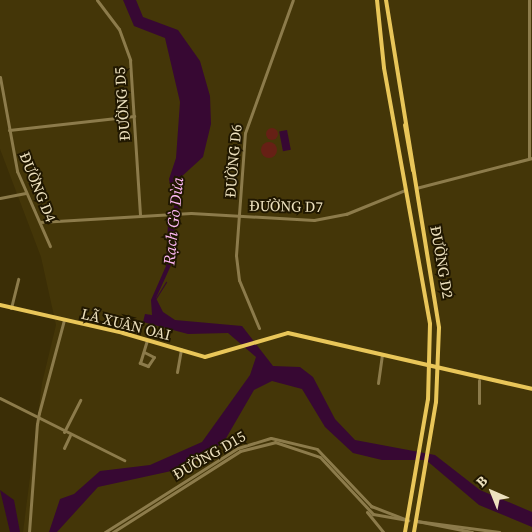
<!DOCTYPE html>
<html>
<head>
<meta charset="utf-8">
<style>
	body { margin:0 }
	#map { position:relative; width:532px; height:532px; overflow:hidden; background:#3b2e06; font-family:"Source Serif 4",serif }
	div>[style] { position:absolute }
	.built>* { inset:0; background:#443608 }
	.green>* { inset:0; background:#662015 }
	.round { border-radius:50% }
	.water>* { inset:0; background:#370833; transform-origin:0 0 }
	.stream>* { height:1px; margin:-0.5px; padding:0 0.5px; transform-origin:0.5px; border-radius:0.5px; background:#370833 }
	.minor>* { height:3px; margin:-1.5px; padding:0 1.5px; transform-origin:1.5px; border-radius:1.5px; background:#8c7b4b }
	.major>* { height:4px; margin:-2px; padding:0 2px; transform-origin:2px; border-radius:2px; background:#e9c659 }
	.minor-bridge>* { height:3px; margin:-1.5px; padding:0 1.5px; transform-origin:1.5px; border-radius:1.5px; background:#8c7b4b }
	span { translate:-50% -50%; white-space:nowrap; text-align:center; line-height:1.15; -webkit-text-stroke:4px #201700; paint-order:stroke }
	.street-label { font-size:15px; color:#ede1be }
	.water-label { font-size:16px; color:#feb8f5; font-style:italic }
	.north { position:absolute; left:467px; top:467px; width:50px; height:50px; -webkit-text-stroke:4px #201700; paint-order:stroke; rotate:316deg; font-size:14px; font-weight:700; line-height:20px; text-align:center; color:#ede1be }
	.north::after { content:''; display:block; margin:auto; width:18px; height:22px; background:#ede1be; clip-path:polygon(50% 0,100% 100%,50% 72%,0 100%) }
</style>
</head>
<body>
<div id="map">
	<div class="built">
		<div style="clip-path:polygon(0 0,532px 0,532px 532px,23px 532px,42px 383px,56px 325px,41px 257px,0 149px)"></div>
	</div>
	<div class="green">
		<div class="round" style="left:266px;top:128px;width:12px;height:12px"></div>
		<div class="round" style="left:261px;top:142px;width:16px;height:16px"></div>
	</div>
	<div class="water">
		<div style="clip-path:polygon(123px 0,136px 0,143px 17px,178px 30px,200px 61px,210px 96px,211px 124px,203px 157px,180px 178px,182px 203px,175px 221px,173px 261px,156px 298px,163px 312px,175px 320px,242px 326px,273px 366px,300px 367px,313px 377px,335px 419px,355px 440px,435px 455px,480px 490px,532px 512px,532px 527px,479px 505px,426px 460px,382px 460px,353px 453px,325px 427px,302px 389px,272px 381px,254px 390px,225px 440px,205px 457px,176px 470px,98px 487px,57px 532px,49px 532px,60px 499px,74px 494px,100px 471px,150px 465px,202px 442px,250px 375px,256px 357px,228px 333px,188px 334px,143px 322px,145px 314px,152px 315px,151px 300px,166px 266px,168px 223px,174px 207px,169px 179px,176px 158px,180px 102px,165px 38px,134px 26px)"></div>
		<div style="left:287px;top:130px;width:20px;height:8px;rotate:79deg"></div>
		<div style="clip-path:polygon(0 490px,14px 500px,20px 532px,10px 532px)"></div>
	</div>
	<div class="stream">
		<div style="left:156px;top:298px;width:19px;rotate:-58deg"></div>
	</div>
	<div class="minor">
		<div style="left:97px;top:0;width:36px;rotate:53deg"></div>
		<div style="left:119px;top:29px;width:33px;rotate:70deg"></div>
		<div style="left:130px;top:60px;width:156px;rotate:86.3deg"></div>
		<div style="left:529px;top:0;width:158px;rotate:90deg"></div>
		<div style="left:0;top:77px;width:96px;rotate:79.7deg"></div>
		<div style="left:17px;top:171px;width:82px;rotate:66.3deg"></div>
		<div style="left:9px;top:130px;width:126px;rotate:-6.4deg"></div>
		<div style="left:416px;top:188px;width:120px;rotate:-14.5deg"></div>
		<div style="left:0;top:198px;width:26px;rotate:-11deg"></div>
		<div style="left:40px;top:222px;width:151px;rotate:-3.4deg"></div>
		<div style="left:191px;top:213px;width:123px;rotate:3.3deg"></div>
		<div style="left:314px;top:220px;width:33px;rotate:-11deg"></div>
		<div style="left:346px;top:214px;width:64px;rotate:-22.1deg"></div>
		<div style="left:11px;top:308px;width:30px;rotate:-76deg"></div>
		<div style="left:259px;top:328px;width:52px;rotate:-112.6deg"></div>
		<div style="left:239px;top:280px;width:25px;rotate:-97deg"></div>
		<div style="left:236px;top:255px;width:122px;rotate:-85.8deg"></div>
		<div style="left:245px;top:133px;width:141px;rotate:-70.2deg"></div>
		<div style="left:144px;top:352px;width:11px;rotate:27deg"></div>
		<div style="left:154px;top:357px;width:11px;rotate:124deg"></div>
		<div style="left:148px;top:366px;width:9px;rotate:-159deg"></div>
		<div style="left:140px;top:363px;width:24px;rotate:-73deg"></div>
		<div style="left:177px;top:372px;width:23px;rotate:-80deg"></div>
		<div style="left:479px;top:380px;width:23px;rotate:90deg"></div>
		<div style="left:378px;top:383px;width:27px;rotate:-82deg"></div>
		<div style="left:0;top:398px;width:139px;rotate:26.6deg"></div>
		<div style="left:39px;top:413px;width:96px;rotate:-75deg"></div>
		<div style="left:64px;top:432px;width:36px;rotate:-63deg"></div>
		<div style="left:64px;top:448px;width:14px;rotate:-65deg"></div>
		<div style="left:367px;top:512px;width:26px;rotate:51deg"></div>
		<div style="left:416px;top:521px;width:84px;rotate:7.5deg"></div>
		<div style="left:417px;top:521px;width:56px;rotate:11.3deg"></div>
		<div style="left:29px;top:532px;width:108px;rotate:-85.8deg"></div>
		<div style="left:105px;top:532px;width:157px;rotate:-32.3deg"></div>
		<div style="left:238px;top:448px;width:34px;rotate:-17deg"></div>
		<div style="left:271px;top:438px;width:47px;rotate:13.4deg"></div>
		<div style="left:317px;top:449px;width:79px;rotate:46.5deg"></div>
		<div style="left:371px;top:506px;width:40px;rotate:21deg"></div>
		<div style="left:113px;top:532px;width:151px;rotate:-32.5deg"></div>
		<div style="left:240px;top:451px;width:36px;rotate:-14deg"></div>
		<div style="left:275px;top:442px;width:47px;rotate:18.4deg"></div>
		<div style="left:320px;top:457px;width:78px;rotate:47.1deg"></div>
		<div style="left:373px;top:514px;width:35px;rotate:10deg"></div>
	</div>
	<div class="major">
		<div style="left:377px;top:0;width:68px;rotate:84.1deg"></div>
		<div style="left:384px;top:68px;width:260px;rotate:79.8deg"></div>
		<div style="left:430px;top:324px;width:75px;rotate:91.5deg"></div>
		<div style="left:428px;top:399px;width:135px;rotate:99.8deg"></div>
		<div style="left:386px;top:0;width:332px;rotate:80.8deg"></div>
		<div style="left:439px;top:328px;width:74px;rotate:92.3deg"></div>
		<div style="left:436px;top:402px;width:132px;rotate:99.6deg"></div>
		<div style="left:405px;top:125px;width:46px;rotate:79.9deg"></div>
		<div style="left:0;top:305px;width:126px;rotate:12.8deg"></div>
		<div style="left:123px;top:333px;width:85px;rotate:16.3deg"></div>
		<div style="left:205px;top:357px;width:86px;rotate:-16.1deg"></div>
		<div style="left:288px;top:333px;width:250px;rotate:12.9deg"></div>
	</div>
	<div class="minor-bridge">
		<div style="left:37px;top:424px;width:11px;rotate:-80deg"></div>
	</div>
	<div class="street-label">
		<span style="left:122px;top:104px;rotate:-94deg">ĐƯỜNG D5</span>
		<span style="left:233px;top:161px;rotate:-85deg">ĐƯỜNG D6</span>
		<span style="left:38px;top:187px;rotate:68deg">ĐƯỜNG D4</span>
		<span style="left:286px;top:206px;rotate:1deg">ĐƯỜNG D7</span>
		<span style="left:442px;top:262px;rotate:80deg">ĐƯỜNG D2</span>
		<span style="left:126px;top:324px;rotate:14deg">LÃ XUÂN OAI</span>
		<span style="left:209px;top:455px;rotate:-30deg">ĐƯỜNG D15</span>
	</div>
	<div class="water-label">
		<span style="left:173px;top:221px;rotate:-84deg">Rạch Gò Dừa</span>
	</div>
	<div class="north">B</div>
</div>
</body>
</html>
